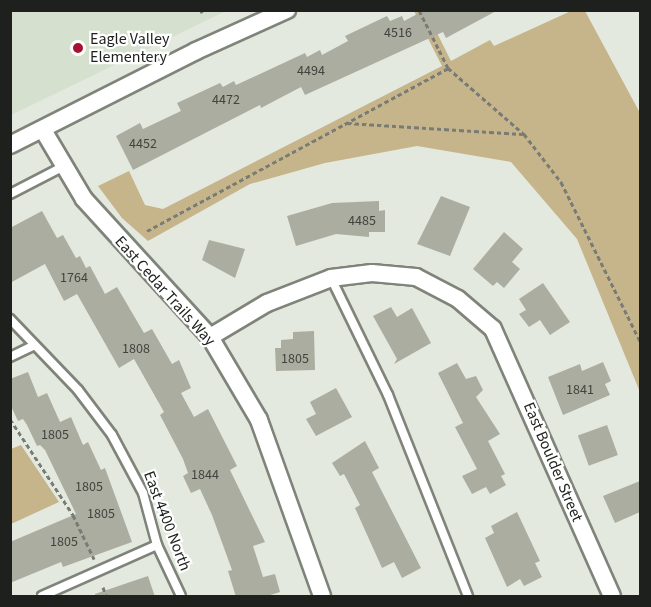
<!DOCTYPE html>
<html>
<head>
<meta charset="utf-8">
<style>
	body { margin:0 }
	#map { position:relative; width:651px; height:607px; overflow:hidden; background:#e3e9de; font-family:"Source Sans 3",sans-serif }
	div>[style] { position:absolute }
	.built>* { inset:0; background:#d6e0ce }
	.green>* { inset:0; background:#c6b48a }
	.building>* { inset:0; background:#acada1; transform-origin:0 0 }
	.path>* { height:3px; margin-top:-1.5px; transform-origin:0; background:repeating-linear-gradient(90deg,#787c75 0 4.5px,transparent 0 7.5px) }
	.roads { filter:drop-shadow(2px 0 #7f847a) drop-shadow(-2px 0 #7f847a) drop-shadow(0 2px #7f847a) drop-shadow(0 -2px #7f847a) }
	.lane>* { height:8px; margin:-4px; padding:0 4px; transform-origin:4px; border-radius:4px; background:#fff }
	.street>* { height:16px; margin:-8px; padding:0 8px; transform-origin:8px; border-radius:8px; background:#fff }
	.dots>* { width:16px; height:16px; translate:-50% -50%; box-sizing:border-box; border:3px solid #fff; border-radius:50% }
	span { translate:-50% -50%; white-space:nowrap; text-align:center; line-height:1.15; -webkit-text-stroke:4.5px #fff; paint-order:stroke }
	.number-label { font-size:14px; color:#41433d }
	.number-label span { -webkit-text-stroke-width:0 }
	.poi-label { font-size:16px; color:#1d201c }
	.left { translate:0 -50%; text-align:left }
	.street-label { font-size:16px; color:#1d201c }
	.frame { position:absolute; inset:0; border:12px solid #1d201c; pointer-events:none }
</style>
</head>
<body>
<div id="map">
	<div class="built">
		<div style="clip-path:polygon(11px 10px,226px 10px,226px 11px,11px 115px)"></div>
	</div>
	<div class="green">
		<div style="clip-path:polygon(414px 11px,426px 11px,451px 61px,490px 40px,494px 46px,571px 11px,585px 11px,640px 113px,640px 392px,577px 239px,511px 162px,417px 146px,325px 163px,250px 184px,148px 241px,122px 218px,98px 186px,129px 171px,145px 205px,163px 209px,442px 66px)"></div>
		<div style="clip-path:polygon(21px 445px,59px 502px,11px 524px,11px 449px)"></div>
	</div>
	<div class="building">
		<div style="clip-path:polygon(425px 10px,498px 10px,446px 38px,443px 32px,305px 95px,301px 87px,261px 108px,260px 105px,133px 170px,116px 136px,140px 123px,143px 129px,181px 111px,177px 103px,220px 83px,223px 87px,234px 81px,236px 85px,305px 53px,307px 57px,320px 50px,322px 55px,348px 41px,345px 36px,387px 16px,390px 21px,402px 16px,404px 21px)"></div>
		<div style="clip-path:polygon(441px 196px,470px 207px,450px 256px,417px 244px)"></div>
		<div style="clip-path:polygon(379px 201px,379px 211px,385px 210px,385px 232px,369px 232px,369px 237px,336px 234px,296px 246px,287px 216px,332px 203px)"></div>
		<div style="clip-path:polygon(42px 211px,57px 238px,63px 235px,76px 258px,80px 256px,86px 268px,90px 266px,105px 294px,117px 287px,144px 333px,152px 329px,172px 364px,179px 360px,191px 388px,181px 393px,194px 417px,208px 409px,237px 466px,230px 470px,265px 542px,253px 546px,263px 577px,275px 574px,280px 592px,264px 597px,236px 597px,228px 571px,232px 570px,212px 515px,200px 489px,191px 493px,183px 476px,188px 473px,183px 459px,160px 415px,164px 412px,134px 359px,119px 368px,77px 294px,64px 301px,45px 264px,10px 283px,10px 228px)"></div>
		<div style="clip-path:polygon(504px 232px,523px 249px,512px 262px,520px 269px,504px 288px,497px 282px,493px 286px,473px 269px)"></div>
		<div style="clip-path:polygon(209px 240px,245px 249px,235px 278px,202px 260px)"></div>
		<div style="clip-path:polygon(543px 283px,570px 322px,550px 335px,540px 320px,529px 327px,519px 314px,526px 310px,519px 299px)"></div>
		<div style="clip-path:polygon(391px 307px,397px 317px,412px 308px,431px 343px,394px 364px,397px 359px,373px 316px)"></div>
		<div style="clip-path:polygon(314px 331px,315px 370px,276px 371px,275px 348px,281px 348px,281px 340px,293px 339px,293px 332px)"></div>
		<div style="clip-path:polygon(603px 362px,611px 381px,605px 384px,610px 395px,563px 415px,548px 377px,580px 364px,582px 371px)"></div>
		<div style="clip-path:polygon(457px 363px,466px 379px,476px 376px,483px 390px,476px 397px,500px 434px,488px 441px,505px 474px,501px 476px,506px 485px,490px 494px,486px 487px,472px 494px,462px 476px,477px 469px,455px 427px,463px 423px,438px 373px)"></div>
		<div style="clip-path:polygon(28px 372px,38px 397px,47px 393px,60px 422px,71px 417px,83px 445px,88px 442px,101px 470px,105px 468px,132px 542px,63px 567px,61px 562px,10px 583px,10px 542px,76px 514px,45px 450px,40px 445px,37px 446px,27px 425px,23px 419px,18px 421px,10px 404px,10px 379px)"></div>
		<div style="clip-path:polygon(336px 388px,352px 417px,316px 436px,306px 419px,316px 414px,310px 402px)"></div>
		<div style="left:607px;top:425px;width:32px;height:31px;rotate:70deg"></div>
		<div style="clip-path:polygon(365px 441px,379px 468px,372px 472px,421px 568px,402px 578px,394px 562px,382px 568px,355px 508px,360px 505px,344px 474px,340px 476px,332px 463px)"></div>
		<div style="clip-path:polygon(640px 481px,640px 512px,615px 523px,603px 496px)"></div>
		<div style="clip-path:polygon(517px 512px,540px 561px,535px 563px,542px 577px,524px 586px,520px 579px,507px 587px,485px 538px,494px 533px,491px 526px)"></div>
		<div style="clip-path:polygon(148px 576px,155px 597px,95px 597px,95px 594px)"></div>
	</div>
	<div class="path">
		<div style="left:201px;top:10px;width:3px;rotate:72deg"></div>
		<div style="left:448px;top:68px;width:101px;rotate:41deg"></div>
		<div style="left:524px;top:134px;width:61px;rotate:52.4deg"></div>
		<div style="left:561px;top:182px;width:178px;rotate:63.6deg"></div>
		<div style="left:347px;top:123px;width:176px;rotate:3.6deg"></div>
		<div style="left:147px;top:231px;width:342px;rotate:-28.4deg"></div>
		<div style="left:448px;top:68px;width:65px;rotate:-116.6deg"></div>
		<div style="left:10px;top:419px;width:115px;rotate:56.7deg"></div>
		<div style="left:73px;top:515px;width:49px;rotate:64.5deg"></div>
		<div style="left:103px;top:587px;width:9px;rotate:72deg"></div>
	</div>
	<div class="roads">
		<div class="lane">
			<div style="left:10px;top:194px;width:61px;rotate:-27.4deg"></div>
			<div style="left:331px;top:278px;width:130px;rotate:64deg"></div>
			<div style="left:388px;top:395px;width:216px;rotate:68.3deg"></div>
			<div style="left:10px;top:319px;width:98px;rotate:46.2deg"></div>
			<div style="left:78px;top:390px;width:56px;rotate:52.9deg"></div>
			<div style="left:112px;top:435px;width:66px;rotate:61.9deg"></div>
			<div style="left:143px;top:493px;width:54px;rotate:74.9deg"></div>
			<div style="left:157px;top:545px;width:56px;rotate:64.8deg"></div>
			<div style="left:10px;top:357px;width:25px;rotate:-26deg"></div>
			<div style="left:42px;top:596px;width:126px;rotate:-23.9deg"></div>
		</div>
		<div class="street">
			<div style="left:43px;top:130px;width:80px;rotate:59.3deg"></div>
			<div style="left:84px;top:199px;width:187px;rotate:47.6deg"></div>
			<div style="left:210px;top:337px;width:96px;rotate:59.4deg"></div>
			<div style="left:259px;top:420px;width:187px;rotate:70.3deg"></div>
			<div style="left:10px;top:145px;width:208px;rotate:-26.8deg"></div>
			<div style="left:196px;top:51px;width:100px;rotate:-24.3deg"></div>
			<div style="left:210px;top:337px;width:66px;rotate:-30.8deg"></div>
			<div style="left:267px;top:303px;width:69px;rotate:-21.3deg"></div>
			<div style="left:331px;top:278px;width:41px;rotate:-7deg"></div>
			<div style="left:372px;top:273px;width:44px;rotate:5.2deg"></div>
			<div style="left:416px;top:277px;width:47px;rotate:27.6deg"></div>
			<div style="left:458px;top:299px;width:46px;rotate:40.6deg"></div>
			<div style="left:493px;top:329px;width:292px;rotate:66deg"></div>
		</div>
	</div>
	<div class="dots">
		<div style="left:78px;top:48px;background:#a91130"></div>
	</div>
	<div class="number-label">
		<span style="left:398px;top:33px">4516</span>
		<span style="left:311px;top:71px">4494</span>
		<span style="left:226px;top:100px">4472</span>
		<span style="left:143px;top:144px">4452</span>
		<span style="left:362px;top:221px">4485</span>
		<span style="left:74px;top:278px">1764</span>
		<span style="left:136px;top:349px">1808</span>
		<span style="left:295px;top:359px">1805</span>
		<span style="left:580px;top:390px">1841</span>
		<span style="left:55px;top:435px">1805</span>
		<span style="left:205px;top:475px">1844</span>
		<span style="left:89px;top:487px">1805</span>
		<span style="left:101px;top:514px">1805</span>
		<span style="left:64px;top:542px">1805</span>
	</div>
	<div class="poi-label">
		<span class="left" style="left:90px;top:48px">Eagle Valley<br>Elementery</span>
	</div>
	<div class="street-label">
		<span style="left:165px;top:291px;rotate:48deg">East Cedar Trails Way</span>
		<span style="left:553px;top:462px;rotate:67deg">East Boulder Street</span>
		<span style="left:167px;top:521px;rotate:69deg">East 4400 North</span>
	</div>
	<div class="frame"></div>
</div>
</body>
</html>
